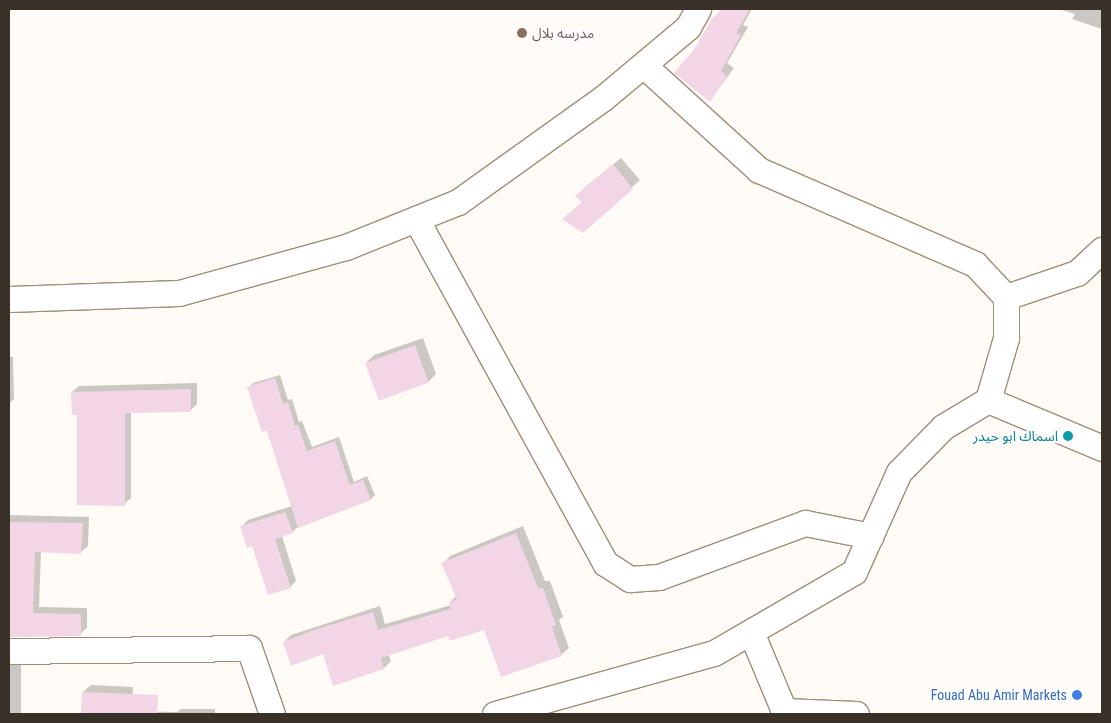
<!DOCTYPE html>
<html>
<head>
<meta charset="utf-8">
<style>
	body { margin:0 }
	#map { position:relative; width:1111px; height:723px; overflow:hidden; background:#fefaf5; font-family:"Roboto Condensed","Noto Sans Arabic",sans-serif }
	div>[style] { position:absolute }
	.shadow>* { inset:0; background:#0003; transform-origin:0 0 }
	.building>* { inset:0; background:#f2d6e6; transform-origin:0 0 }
	.roads { filter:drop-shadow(1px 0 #a08e79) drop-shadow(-1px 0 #a08e79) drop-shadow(0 1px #a08e79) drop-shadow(0 -1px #a08e79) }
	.minor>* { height:25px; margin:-12.5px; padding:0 12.5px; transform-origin:12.5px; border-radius:12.5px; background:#fff }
	.dots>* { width:14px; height:14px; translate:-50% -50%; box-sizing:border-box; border:2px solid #fff; border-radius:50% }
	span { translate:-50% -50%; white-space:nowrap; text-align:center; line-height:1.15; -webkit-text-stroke:4.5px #fff; paint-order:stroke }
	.education-label { font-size:14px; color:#785e54 }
	.left { translate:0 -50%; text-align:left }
	.culture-label { font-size:14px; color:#0d838f }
	.right { translate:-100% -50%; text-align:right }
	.shop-label { font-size:14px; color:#366cbe }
	.frame { position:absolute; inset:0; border:10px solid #393128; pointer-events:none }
</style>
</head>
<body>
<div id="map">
	<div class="shadow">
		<div style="clip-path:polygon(752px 9px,743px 25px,748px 27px,727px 63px,734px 68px,710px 100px,696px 49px,714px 18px,722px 9px)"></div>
		<div style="clip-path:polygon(1059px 9px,1102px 9px,1102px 29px,1072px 19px,1075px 14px)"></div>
		<div style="clip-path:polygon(621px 158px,640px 180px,611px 206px,584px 201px,584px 188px)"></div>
		<div style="clip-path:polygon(423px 338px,436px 374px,428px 382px,366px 363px,374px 355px)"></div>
		<div style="clip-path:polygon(9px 357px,13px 357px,14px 399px,9px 404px)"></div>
		<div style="clip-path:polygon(280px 375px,288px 400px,292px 399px,299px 422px,302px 421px,312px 447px,339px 437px,354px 482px,367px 476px,375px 495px,371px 499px,299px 526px,292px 532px,282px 536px,296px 581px,290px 587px,253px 545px,242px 526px,248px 520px,292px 506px,267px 429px,249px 388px,253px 383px)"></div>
		<div style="clip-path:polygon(197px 383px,197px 404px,191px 410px,131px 411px,131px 498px,124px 504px,78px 414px,72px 392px,79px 386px)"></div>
		<div style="clip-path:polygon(9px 515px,89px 517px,88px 546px,81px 552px,41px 551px,39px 607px,87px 608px,87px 628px,80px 634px,9px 636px)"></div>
		<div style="clip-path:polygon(523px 526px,545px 581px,550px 581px,563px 617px,559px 620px,569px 648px,561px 655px,485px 628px,448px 634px,388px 654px,391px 661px,384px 668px,284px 642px,291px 635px,380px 606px,385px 624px,451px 605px,450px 602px,457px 595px,443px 564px,450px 556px)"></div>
		<div style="left:9px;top:665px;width:12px;height:49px"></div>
		<div style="clip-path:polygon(91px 685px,133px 687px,132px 711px,177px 712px,181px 709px,215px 709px,215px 714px,82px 714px,83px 692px)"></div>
	</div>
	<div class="building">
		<div style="clip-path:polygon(721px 9px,750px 9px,736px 33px,741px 35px,721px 71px,727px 76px,710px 102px,674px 73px,695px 48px,713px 17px,716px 17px)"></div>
		<div style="clip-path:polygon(613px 164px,633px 189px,583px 233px,562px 219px,582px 202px,575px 196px)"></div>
		<div style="left:415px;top:345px;width:40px;height:53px;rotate:70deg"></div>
		<div style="clip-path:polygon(275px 378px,283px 404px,288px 402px,295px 426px,298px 425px,307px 451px,335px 441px,350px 485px,363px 480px,371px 500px,298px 528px,267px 431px,262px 432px,247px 387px)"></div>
		<div style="clip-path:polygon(191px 389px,191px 412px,125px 413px,125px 506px,77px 505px,77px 415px,72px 415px,71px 392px)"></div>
		<div style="clip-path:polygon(285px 512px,293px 533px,275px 539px,291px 588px,268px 595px,252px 546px,247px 548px,240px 526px)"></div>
		<div style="clip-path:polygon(9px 522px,83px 523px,81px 554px,35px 552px,33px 613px,81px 614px,81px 636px,9px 637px)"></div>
		<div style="clip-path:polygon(516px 533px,538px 588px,543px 588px,556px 625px,552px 627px,562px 656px,501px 677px,484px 630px,450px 641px,448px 636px,381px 658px,384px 669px,333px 686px,323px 654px,291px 666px,283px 642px,314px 630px,373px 612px,378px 630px,451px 609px,449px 602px,457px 599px,441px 563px)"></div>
		<div style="clip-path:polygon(82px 692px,158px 695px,157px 714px,81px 714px)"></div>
	</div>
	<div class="roads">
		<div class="minor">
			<div style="left:416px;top:219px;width:393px;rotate:61.2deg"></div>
			<div style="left:605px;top:563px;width:30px;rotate:33deg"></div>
			<div style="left:630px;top:579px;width:29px;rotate:-4deg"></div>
			<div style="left:659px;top:577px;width:156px;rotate:-20.3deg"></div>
			<div style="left:805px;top:523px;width:67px;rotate:11.1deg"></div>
			<div style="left:1006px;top:297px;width:75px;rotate:-18.7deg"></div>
			<div style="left:1077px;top:273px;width:34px;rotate:-43deg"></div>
			<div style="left:9px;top:299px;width:170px;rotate:-2deg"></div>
			<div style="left:179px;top:293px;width:173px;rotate:-15.4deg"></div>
			<div style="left:346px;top:247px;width:121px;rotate:-21.9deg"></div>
			<div style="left:458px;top:202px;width:177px;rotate:-35.6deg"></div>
			<div style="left:602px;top:99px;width:112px;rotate:-39.9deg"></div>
			<div style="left:688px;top:27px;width:21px;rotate:-61deg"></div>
			<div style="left:988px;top:400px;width:124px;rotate:22.8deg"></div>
			<div style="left:751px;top:632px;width:86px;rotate:67.3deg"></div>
			<div style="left:784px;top:711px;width:72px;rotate:2.4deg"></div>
			<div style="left:9px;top:651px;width:240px;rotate:-0.7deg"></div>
			<div style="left:249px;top:648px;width:70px;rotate:70.8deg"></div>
			<div style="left:495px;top:714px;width:227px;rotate:-15.6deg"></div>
			<div style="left:714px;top:653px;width:162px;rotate:-30.1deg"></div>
			<div style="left:854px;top:572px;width:110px;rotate:-65.8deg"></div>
			<div style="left:899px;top:472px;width:63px;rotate:-45.6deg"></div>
			<div style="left:943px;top:427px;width:52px;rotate:-31deg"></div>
			<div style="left:988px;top:400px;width:65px;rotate:-73.8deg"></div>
			<div style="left:1006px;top:338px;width:41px;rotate:-90deg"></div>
			<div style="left:1006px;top:297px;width:45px;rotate:-133.2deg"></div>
			<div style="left:975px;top:264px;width:236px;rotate:-156.5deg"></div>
			<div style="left:759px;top:170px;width:156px;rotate:-137.8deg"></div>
		</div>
	</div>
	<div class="dots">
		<div style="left:522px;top:33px;background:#8d6e63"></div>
		<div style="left:1068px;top:436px;background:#0f9aa8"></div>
		<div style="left:1077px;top:695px;background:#3f7fe0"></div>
	</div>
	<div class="education-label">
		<span class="left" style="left:532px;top:33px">مدرسه بلال</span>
	</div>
	<div class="culture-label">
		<span class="right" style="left:1058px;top:436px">اسماك ابو حيدر</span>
	</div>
	<div class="shop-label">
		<span class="right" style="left:1067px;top:695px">Fouad Abu Amir Markets</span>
	</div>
	<div class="frame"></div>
</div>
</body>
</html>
